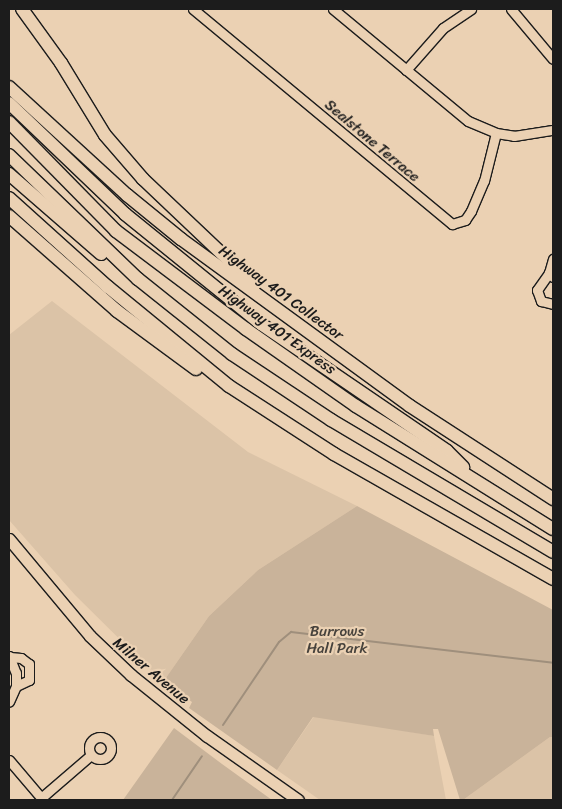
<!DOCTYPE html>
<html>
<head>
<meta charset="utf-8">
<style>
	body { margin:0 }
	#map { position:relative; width:562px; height:809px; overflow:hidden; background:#ebd1b3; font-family:Sriracha,sans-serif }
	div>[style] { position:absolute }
	.built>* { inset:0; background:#dbc3a7 }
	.green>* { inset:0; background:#c9b39a }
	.stream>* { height:2px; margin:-1px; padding:0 1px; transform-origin:1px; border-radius:1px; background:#9f8f7c }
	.roads { filter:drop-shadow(1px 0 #1c1c1c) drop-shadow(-1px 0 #1c1c1c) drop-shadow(0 1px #1c1c1c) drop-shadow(0 -1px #1c1c1c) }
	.minor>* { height:9px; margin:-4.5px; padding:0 4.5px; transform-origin:4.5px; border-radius:4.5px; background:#ebd1b3 }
	.minor>.ring { margin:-4.5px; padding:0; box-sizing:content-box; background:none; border:9px solid #ebd1b3; border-radius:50% }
	.major>* { height:11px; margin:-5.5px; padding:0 5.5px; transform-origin:5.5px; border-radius:5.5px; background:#ebd1b3 }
	.highway>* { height:12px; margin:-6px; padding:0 6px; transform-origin:6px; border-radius:6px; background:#ebd1b3 }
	span { translate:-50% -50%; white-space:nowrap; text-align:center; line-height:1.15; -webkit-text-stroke:4.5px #ebd1b3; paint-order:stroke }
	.street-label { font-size:15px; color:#1c1c1c }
	.park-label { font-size:15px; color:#47423c }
	.frame { position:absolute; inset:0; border:10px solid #1c1c1c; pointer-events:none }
</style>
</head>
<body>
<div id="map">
	<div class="built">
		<div style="clip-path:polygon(52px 301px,248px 452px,357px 506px,258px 570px,209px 616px,163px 682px,75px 595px,9px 520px,9px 335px)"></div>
		<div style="clip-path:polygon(315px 715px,434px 736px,446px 800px,320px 800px,277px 770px)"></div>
		<div style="clip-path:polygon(550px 737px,553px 737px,553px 800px,463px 800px)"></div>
	</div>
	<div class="green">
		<div style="clip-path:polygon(357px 506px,553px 610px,553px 737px,550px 737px,463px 800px,460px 800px,438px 729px,433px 729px,434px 736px,313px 717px,277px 770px,189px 708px,192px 702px,163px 682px,209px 616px,258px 570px)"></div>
		<div style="clip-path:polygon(174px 728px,222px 764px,272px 800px,123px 800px)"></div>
	</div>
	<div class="stream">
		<div style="left:223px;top:725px;width:100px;rotate:-56deg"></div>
		<div style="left:279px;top:642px;width:16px;rotate:-40deg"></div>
		<div style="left:291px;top:632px;width:264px;rotate:6.7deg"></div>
		<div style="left:172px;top:800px;width:53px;rotate:-55.7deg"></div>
	</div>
	<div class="roads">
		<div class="minor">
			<div style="left:193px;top:9px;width:337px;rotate:39.7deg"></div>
			<div style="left:452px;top:224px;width:14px;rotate:-17deg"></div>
			<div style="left:465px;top:220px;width:11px;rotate:-56deg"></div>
			<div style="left:471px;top:211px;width:33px;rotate:-67deg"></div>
			<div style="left:484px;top:181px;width:49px;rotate:-76deg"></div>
			<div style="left:333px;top:9px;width:175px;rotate:39.7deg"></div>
			<div style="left:468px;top:121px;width:30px;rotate:23deg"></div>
			<div style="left:496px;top:133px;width:18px;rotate:9deg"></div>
			<div style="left:514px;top:136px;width:39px;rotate:-9deg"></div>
			<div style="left:511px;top:9px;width:65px;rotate:50deg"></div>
			<div style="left:406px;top:70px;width:56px;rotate:-48.6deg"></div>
			<div style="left:443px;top:28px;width:34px;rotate:-34deg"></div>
			<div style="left:549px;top:273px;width:15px;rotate:-74deg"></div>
			<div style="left:553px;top:277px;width:6px;rotate:-135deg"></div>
			<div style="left:549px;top:273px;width:21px;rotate:125deg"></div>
			<div style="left:537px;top:290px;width:12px;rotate:70deg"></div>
			<div style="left:541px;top:301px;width:12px;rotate:14deg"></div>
			<div style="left:9px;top:656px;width:18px;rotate:68deg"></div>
			<div style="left:16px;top:673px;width:13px;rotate:90deg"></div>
			<div style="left:16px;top:686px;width:17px;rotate:114deg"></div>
			<div style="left:10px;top:657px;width:11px;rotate:5deg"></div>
			<div style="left:21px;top:658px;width:10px;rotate:37deg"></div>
			<div style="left:29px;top:664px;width:16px;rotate:90deg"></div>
			<div style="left:29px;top:680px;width:14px;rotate:155deg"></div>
			<div class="ring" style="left:89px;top:737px;width:13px;height:13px"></div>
			<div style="left:9px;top:760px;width:52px;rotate:49.6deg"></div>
			<div style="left:41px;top:798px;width:66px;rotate:-40.7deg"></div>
		</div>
		<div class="major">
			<div style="left:9px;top:539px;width:126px;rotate:50.1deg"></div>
			<div style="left:90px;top:636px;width:57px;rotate:43.6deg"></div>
			<div style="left:131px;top:675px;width:97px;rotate:38.8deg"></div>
			<div style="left:207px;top:736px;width:111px;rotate:35.1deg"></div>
		</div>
		<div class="highway">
			<div style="left:22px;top:9px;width:67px;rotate:54.2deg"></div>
			<div style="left:61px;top:63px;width:84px;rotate:58.6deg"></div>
			<div style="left:105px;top:135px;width:58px;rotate:49.2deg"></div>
			<div style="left:143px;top:179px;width:139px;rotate:43.5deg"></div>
			<div style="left:244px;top:275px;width:16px;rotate:55deg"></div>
			<div style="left:9px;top:87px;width:160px;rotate:42.5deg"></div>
			<div style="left:127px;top:195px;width:70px;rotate:39.2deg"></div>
			<div style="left:181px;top:239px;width:283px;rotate:36.1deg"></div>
			<div style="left:410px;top:406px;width:171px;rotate:33deg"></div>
			<div style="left:9px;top:103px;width:161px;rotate:43.7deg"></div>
			<div style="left:125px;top:214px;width:175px;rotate:39deg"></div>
			<div style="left:261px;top:324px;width:225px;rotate:34.3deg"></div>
			<div style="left:447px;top:451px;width:23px;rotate:45deg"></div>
			<div style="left:9px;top:122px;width:153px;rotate:45.5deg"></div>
			<div style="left:116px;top:231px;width:163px;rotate:37deg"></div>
			<div style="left:246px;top:329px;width:134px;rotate:35deg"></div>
			<div style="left:356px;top:406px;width:232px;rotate:32deg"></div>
			<div style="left:9px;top:155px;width:179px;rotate:43.9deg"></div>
			<div style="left:138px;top:279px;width:120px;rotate:38.6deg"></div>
			<div style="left:232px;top:354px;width:119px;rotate:33.7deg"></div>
			<div style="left:331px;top:420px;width:258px;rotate:30.7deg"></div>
			<div style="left:9px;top:174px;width:122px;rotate:41deg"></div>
			<div style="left:9px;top:198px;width:133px;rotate:42deg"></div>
			<div style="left:108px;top:287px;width:156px;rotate:39.3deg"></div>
			<div style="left:229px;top:386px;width:125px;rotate:32.9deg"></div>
			<div style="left:334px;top:454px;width:252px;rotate:29.7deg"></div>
			<div style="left:9px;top:216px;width:144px;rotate:41.3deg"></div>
			<div style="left:117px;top:311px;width:98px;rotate:36.3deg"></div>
		</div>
	</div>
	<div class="street-label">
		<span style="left:372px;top:141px;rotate:40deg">Sealstone Terrace</span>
		<span style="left:281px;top:293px;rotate:36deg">Highway 401 Collector</span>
		<span style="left:277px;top:330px;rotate:36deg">Highway 401 Express</span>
		<span style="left:151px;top:671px;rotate:40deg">Milner Avenue</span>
	</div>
	<div class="park-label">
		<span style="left:337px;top:640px">Burrows<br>Hall Park</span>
	</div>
	<div class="frame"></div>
</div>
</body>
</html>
